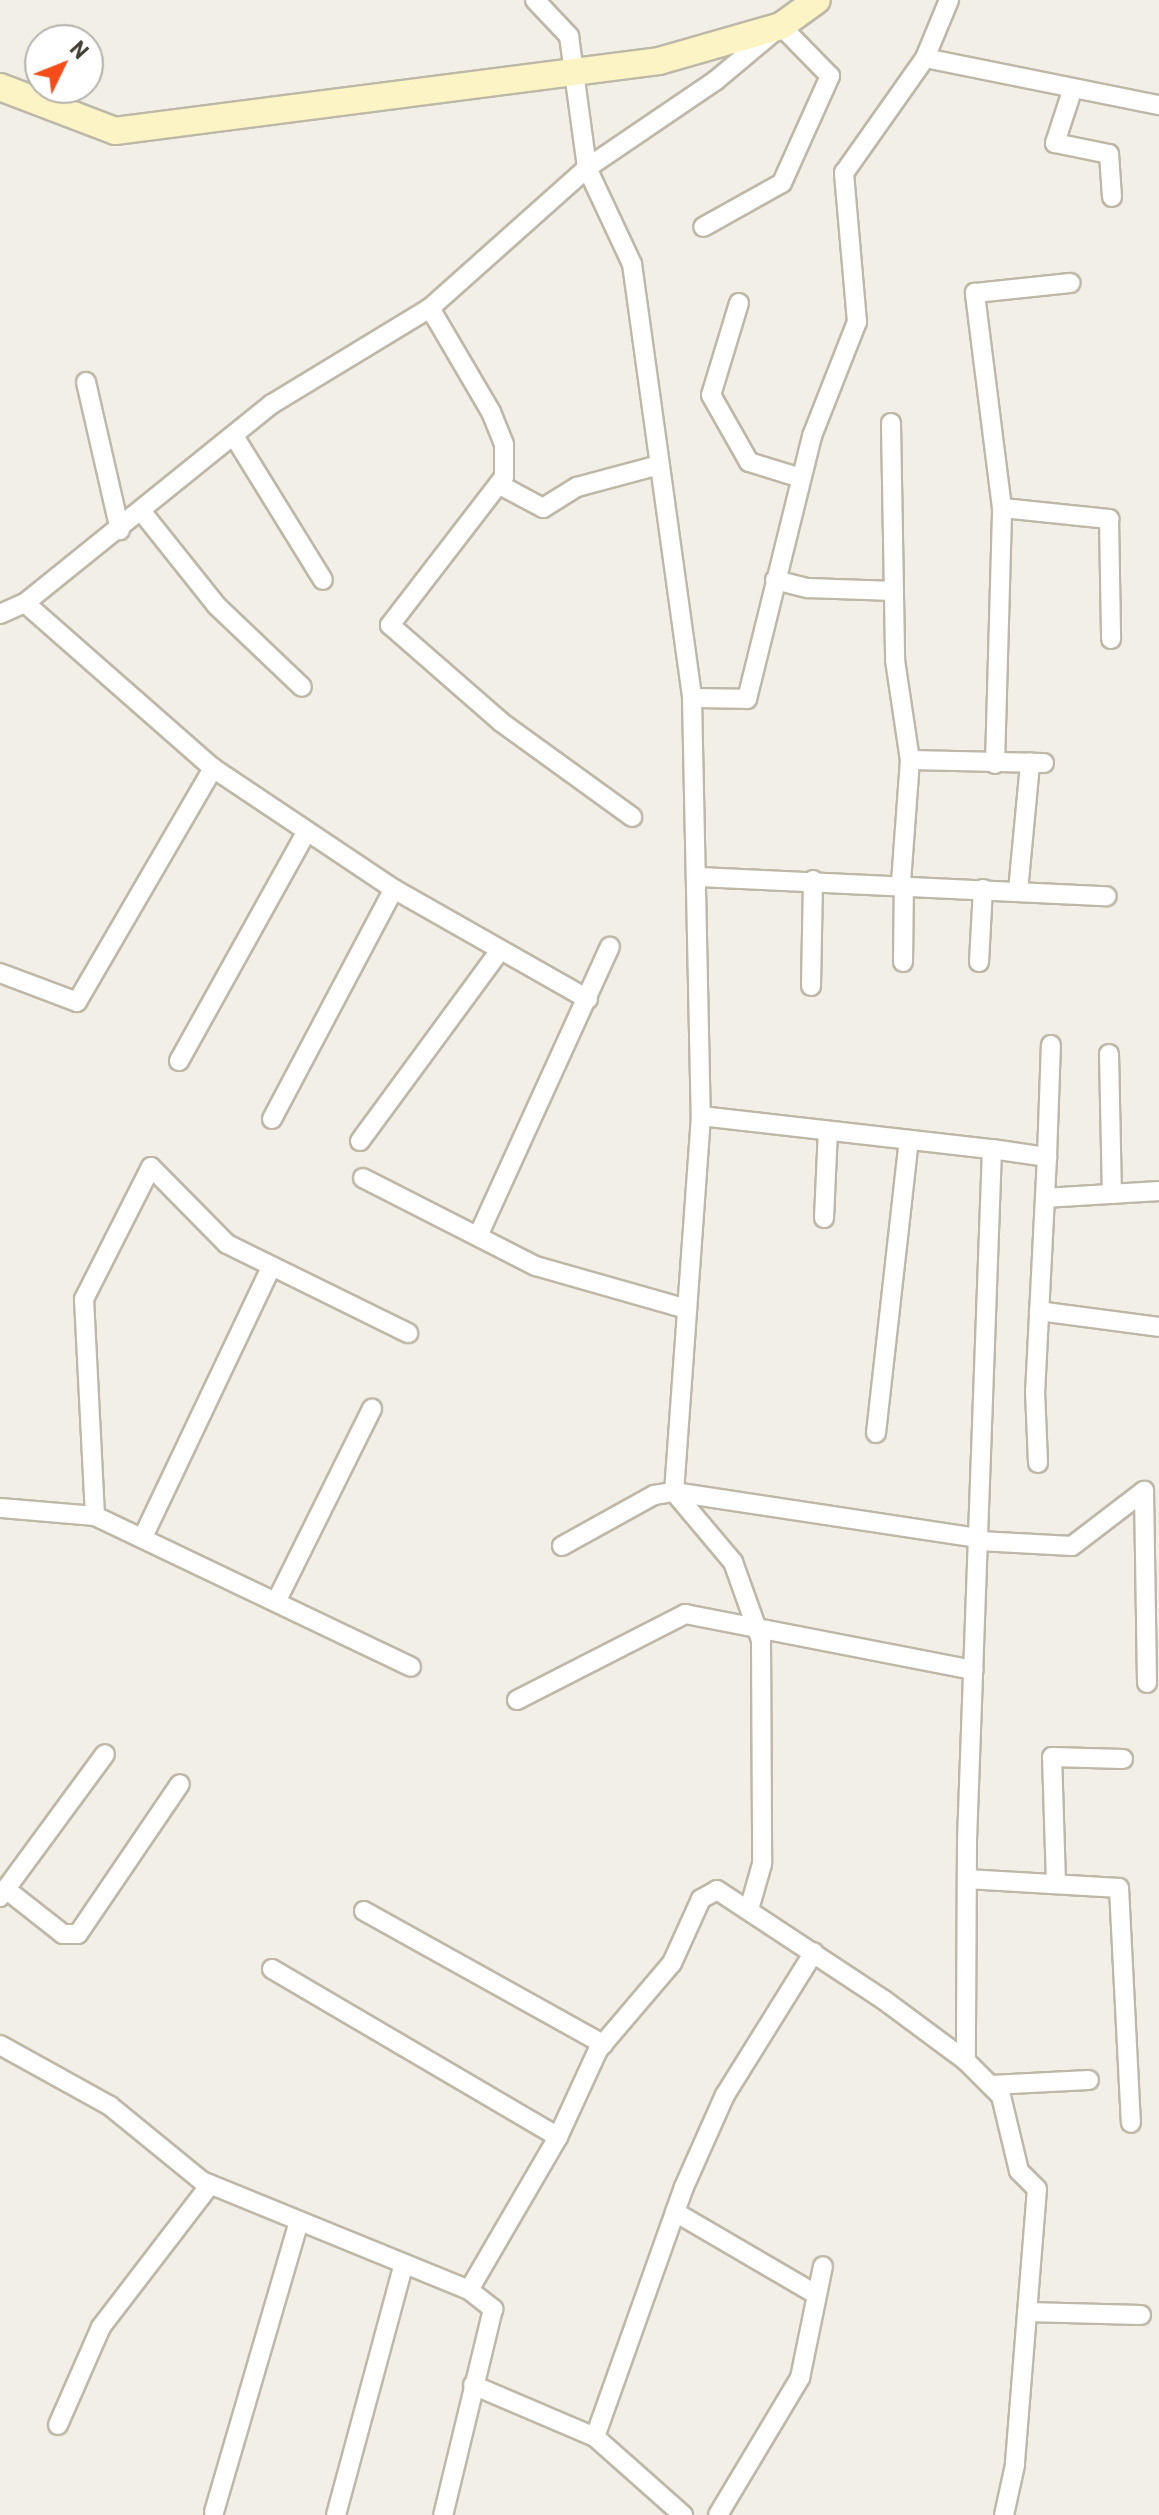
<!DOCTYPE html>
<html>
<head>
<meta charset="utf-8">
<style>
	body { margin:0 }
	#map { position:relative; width:1159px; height:2515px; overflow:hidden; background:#f2efe6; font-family:Barlow,sans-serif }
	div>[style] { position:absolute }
	.roads { filter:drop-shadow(2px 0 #bdb8a8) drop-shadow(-2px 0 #bdb8a8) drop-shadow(0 2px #bdb8a8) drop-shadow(0 -2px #bdb8a8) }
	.minor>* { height:18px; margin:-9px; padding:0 9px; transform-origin:9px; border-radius:9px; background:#fff }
	.secondary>* { height:26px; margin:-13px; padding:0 13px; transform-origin:13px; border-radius:13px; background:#fdf4c5 }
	span { translate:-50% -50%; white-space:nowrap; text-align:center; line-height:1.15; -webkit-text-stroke:8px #fff; paint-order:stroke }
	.north { position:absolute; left:24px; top:24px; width:80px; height:80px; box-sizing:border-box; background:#fff; border:2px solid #b5b3ae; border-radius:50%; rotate:47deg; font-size:22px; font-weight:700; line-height:32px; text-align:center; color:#454035 }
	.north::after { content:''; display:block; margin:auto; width:28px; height:36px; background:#f54d1a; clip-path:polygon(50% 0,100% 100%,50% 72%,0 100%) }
</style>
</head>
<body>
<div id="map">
	<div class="roads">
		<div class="minor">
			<div style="left:535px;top:0;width:50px;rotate:46.6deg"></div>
			<div style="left:569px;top:36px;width:133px;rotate:82.2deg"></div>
			<div style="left:587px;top:168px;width:106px;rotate:64.9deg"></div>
			<div style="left:632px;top:264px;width:438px;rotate:82.1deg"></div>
			<div style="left:692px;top:698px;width:418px;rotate:88.8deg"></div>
			<div style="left:701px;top:1116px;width:293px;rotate:6.5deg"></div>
			<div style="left:992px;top:1149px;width:693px;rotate:92.07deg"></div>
			<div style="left:967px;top:1842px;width:219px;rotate:90.3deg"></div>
			<div style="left:925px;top:58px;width:239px;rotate:11.4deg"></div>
			<div style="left:1072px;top:91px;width:55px;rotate:108.1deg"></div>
			<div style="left:1055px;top:143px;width:55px;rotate:11.5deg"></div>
			<div style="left:1109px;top:154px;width:43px;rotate:86deg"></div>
			<div style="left:739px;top:303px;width:96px;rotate:106.9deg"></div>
			<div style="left:711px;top:395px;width:77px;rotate:60.4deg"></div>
			<div style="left:749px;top:462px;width:54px;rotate:17.1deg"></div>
			<div style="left:430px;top:308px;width:121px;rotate:59.6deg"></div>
			<div style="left:491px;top:412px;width:35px;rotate:68deg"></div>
			<div style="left:504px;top:445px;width:32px;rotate:90deg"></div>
			<div style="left:504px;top:477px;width:187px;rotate:127.6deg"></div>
			<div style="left:390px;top:625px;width:147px;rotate:41.1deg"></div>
			<div style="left:501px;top:722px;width:162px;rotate:35.9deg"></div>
			<div style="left:86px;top:382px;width:152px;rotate:77.1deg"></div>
			<div style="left:891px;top:423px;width:237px;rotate:89deg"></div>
			<div style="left:895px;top:660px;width:101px;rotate:81.5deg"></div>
			<div style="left:910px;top:760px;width:123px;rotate:94.2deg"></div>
			<div style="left:234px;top:436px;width:169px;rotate:58.3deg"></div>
			<div style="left:500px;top:485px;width:49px;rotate:28.1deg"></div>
			<div style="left:543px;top:508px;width:40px;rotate:-32deg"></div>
			<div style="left:577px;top:487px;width:85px;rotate:-15deg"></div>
			<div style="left:1002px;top:508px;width:108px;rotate:5.9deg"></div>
			<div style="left:1109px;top:519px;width:120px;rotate:89deg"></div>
			<div style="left:142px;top:512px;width:120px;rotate:51.4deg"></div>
			<div style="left:217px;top:606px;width:117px;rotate:43.6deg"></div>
			<div style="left:775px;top:580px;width:34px;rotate:14deg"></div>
			<div style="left:808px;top:588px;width:86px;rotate:2deg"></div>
			<div style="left:25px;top:603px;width:250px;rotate:41.3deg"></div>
			<div style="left:213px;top:768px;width:218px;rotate:33.8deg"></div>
			<div style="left:394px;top:889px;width:223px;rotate:29.6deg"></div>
			<div style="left:0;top:614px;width:27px;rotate:-24deg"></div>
			<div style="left:25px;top:603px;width:317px;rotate:-38.9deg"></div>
			<div style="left:272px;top:404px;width:185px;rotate:-31.3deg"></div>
			<div style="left:430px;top:308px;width:210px;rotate:-41.7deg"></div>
			<div style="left:587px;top:168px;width:155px;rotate:-34.2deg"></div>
			<div style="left:715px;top:81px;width:86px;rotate:-39.8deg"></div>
			<div style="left:781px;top:26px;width:70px;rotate:45.6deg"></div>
			<div style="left:830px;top:76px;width:117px;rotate:114.2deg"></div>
			<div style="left:782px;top:183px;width:90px;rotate:150.9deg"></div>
			<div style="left:692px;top:698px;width:55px;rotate:1deg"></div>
			<div style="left:747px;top:699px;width:271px;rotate:-76.1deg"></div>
			<div style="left:812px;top:436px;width:123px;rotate:-68.5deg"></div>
			<div style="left:857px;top:322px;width:150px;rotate:-95deg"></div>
			<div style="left:844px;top:173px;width:141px;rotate:-54.8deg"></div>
			<div style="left:925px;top:58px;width:63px;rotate:-67.5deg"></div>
			<div style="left:910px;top:760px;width:134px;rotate:1.3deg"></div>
			<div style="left:995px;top:764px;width:256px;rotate:-88.4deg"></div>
			<div style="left:1002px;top:508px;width:217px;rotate:-97.2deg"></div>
			<div style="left:975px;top:293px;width:96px;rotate:-6deg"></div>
			<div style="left:698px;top:877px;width:409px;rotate:2.7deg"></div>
			<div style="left:1018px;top:891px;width:129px;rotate:-84.6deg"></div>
			<div style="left:903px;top:962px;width:78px;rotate:-89.3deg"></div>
			<div style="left:979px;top:962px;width:73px;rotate:-86.9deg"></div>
			<div style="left:0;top:973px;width:82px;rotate:20.6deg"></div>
			<div style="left:77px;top:1002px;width:271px;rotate:-59.8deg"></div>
			<div style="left:811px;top:986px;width:106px;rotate:-88.9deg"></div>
			<div style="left:1109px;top:1054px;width:140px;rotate:88.8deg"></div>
			<div style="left:179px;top:1061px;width:263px;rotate:-60.9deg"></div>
			<div style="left:701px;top:1116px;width:377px;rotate:94.1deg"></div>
			<div style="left:674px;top:1492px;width:92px;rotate:49.9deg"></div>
			<div style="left:733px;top:1562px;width:83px;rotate:70.3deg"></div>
			<div style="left:761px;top:1640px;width:224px;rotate:89.7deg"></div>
			<div style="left:762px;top:1864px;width:44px;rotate:105.9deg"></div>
			<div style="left:272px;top:1119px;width:260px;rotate:-62.1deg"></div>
			<div style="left:360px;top:1141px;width:235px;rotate:-53.7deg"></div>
			<div style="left:992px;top:1149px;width:56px;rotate:8.3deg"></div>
			<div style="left:1047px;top:1157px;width:234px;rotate:92.9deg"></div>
			<div style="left:1035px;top:1391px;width:72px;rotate:87.6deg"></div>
			<div style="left:1047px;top:1157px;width:112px;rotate:-88deg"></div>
			<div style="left:363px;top:1178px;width:194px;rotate:27deg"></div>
			<div style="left:536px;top:1266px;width:157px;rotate:15.9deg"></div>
			<div style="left:1045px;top:1198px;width:114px;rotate:-3.5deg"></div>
			<div style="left:824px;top:1218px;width:87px;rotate:-87.4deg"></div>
			<div style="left:478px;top:1236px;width:318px;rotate:-65.5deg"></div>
			<div style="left:1039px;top:1311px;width:121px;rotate:7.6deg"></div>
			<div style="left:876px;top:1433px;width:295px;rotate:-83.6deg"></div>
			<div style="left:0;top:1508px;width:95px;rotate:4.8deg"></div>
			<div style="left:95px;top:1516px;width:350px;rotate:25.5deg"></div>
			<div style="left:95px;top:1516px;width:217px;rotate:-92.9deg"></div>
			<div style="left:84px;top:1299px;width:148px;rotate:-63.1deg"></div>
			<div style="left:151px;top:1167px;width:108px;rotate:45.4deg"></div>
			<div style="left:227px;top:1244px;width:202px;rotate:26.2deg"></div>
			<div style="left:143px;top:1537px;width:297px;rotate:-64.6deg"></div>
			<div style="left:979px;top:1541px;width:93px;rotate:3.1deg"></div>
			<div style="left:1072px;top:1546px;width:91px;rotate:-37.4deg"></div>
			<div style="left:1144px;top:1491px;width:192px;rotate:89.1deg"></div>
			<div style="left:562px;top:1546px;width:105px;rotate:-29deg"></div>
			<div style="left:654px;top:1495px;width:20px;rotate:-9deg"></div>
			<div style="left:674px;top:1492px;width:308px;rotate:8.6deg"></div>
			<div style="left:276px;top:1602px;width:216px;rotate:-63.6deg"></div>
			<div style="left:517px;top:1700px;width:189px;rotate:-27.1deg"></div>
			<div style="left:685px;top:1614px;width:294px;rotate:11deg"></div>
			<div style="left:967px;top:1879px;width:152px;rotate:3.4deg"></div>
			<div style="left:1119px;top:1888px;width:235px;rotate:87.1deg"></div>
			<div style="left:1056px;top:1883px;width:126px;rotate:-91.8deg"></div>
			<div style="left:1052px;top:1757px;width:71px;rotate:1.6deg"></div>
			<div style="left:7px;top:1890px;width:71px;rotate:38.2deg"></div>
			<div style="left:63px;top:1934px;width:15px"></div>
			<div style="left:78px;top:1934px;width:181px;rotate:-55.8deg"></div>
			<div style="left:0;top:1897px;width:177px;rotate:-53.7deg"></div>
			<div style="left:364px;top:1911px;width:274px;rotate:29.1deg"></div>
			<div style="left:272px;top:1969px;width:332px;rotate:30.4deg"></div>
			<div style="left:0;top:2045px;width:126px;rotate:29deg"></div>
			<div style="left:110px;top:2106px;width:119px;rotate:39.2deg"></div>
			<div style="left:202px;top:2181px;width:288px;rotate:22.2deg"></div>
			<div style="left:469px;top:2290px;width:31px;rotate:38deg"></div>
			<div style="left:493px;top:2309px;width:212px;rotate:103.6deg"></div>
			<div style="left:991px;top:2085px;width:98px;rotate:-2.9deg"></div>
			<div style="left:675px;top:2212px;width:164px;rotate:30.3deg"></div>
			<div style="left:469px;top:2290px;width:177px;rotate:-59.8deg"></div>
			<div style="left:558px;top:2137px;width:96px;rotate:-65.3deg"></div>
			<div style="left:598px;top:2050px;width:114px;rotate:-49.6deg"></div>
			<div style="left:672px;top:1963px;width:70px;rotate:-65.6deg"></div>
			<div style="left:701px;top:1899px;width:18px;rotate:-29deg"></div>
			<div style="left:717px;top:1890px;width:200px;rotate:33.4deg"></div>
			<div style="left:884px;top:2000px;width:102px;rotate:36.6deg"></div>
			<div style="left:966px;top:2061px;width:49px;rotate:45deg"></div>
			<div style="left:1001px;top:2096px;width:77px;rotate:76.5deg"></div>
			<div style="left:1019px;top:2171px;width:25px;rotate:45deg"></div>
			<div style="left:1037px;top:2189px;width:277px;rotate:94.6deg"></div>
			<div style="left:1015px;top:2465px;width:51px;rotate:102.4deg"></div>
			<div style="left:1027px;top:2312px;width:114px;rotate:1.5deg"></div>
			<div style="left:473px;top:2385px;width:133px;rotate:23.1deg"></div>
			<div style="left:595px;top:2437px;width:265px;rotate:-70.4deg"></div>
			<div style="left:684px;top:2187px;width:101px;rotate:-66deg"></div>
			<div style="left:725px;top:2095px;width:168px;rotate:-58.1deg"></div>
			<div style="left:58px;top:2425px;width:107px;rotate:-66.3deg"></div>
			<div style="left:101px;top:2327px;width:179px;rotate:-52.5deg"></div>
			<div style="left:595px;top:2437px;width:118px;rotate:41.6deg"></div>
			<div style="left:214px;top:2512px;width:302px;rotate:-73.7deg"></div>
			<div style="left:336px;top:2515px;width:257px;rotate:-74.9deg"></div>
			<div style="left:718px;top:2515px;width:160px;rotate:-59.1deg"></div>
			<div style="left:800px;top:2378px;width:114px;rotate:-78.4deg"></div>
		</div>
		<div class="secondary">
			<div style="left:0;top:87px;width:123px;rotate:20.9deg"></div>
			<div style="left:115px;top:131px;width:548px;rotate:-7.33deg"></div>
			<div style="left:659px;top:61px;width:127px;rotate:-16deg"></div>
			<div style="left:781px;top:26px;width:44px;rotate:-35.8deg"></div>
		</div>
	</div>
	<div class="north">N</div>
</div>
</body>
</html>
